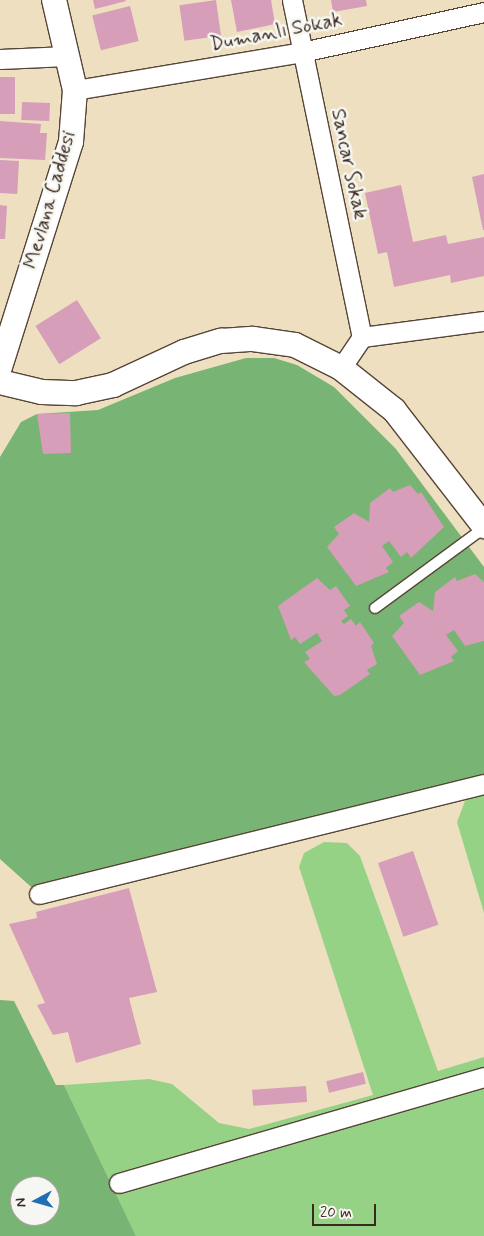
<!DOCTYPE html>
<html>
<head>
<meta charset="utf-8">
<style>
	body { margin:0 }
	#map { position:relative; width:484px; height:1236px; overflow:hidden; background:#eedfc0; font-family:Mynerve,sans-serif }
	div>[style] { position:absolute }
	.green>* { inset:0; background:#96d286 }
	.forest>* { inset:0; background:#78b473 }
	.building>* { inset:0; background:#d69eb8; transform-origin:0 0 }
	.roads { filter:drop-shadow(1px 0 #564536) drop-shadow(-1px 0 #564536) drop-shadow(0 1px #564536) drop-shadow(0 -1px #564536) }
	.service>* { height:10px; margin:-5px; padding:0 5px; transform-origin:5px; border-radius:5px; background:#fff }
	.minor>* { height:19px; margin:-9.5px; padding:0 9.5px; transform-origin:9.5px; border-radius:9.5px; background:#fff }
	.tertiary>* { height:24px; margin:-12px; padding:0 12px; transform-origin:12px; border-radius:12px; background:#fff }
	span { translate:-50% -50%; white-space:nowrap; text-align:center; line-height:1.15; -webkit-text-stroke:5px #f6f6f2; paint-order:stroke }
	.street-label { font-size:20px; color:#3b2a1e }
	.north { position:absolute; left:10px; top:1176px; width:50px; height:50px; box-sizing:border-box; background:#f6f6f2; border:1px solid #aba49d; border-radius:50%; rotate:264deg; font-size:14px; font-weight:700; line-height:20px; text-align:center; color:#3b2a1e }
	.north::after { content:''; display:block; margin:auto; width:18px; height:22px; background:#1f6fb2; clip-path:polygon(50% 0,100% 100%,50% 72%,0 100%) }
	.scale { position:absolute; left:312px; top:1204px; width:64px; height:22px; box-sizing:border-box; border:2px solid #3b2a1e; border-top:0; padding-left:6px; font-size:15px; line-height:18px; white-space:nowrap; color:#3b2a1e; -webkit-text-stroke:4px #f6f6f2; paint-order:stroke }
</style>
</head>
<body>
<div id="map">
	<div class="green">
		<div style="clip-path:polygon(484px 785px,484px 913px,457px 822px,470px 788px)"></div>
		<div style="clip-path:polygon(324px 842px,347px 843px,360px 856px,438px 1071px,484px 1057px,484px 1236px,136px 1236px,64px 1085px,149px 1079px,172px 1084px,219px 1123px,249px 1129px,373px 1095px,299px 867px,304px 853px)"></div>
	</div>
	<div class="forest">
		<div style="clip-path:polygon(246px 358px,274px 358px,297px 365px,334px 387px,396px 449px,484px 567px,484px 784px,39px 894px,0 859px,0 457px,21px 422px,37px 414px,98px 410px,175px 378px)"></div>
		<div style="clip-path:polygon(evenodd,0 1000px,14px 1001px,56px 1085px,64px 1085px,136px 1236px,0 1236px,0 1000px,20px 1186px,50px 1186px,50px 1216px,20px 1216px,20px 1186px)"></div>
	</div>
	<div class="building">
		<div style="clip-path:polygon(93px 0,125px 0,126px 1px,95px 9px)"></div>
		<div style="left:216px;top:0;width:36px;height:37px;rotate:82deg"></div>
		<div style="clip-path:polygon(231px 0,271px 0,275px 24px,237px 32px)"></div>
		<div style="clip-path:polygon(331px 0,366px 0,367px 6px,333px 12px)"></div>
		<div style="left:130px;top:6px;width:36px;height:39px;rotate:76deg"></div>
		<div style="left:0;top:77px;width:15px;height:37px"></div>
		<div style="left:22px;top:102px;width:28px;height:18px;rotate:2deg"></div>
		<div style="clip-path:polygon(0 121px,41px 124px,40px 133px,47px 133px,45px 160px,0 158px)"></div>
		<div style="left:0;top:160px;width:19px;height:33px;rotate:3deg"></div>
		<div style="clip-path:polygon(484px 174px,484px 230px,483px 230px,472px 177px)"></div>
		<div style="clip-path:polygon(401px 185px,413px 242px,446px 235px,448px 244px,484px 237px,484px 276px,451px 283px,450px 275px,394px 287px,387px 252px,378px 254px,365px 193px)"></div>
		<div style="clip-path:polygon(0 205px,7px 206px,5px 239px,0 239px)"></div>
		<div style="left:77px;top:300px;width:45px;height:49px;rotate:58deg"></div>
		<div style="clip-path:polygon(70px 413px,71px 453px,43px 454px,37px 414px)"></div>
		<div style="clip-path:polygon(410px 485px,418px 494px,421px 492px,444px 527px,411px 558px,407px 552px,401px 557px,389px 541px,382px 546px,393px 562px,386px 568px,389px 572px,356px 586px,327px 547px,339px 534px,334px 527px,354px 513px,369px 522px,370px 503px,390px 488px,393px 492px)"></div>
		<div style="clip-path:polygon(475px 574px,484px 582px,484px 641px,465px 646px,454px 630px,446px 635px,458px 651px,451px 657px,454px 661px,420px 675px,392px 636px,404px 623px,399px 616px,419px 602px,433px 611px,435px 592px,455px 577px,457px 581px)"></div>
		<div style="clip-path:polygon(317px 578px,330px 590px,336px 586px,350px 606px,344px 610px,348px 616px,341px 621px,344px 624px,351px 619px,356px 626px,360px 622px,374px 643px,371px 646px,377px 664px,367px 670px,370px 674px,340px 695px,334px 696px,304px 662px,310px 659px,305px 652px,322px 641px,317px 633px,300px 644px,295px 637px,291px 640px,278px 606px)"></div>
		<div style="left:413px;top:851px;width:78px;height:37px;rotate:71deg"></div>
		<div style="clip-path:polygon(129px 888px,157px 992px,129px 998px,141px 1044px,76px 1063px,68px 1032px,53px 1035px,37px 1005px,45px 1003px,9px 924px,37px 918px,36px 912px)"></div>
		<div style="left:363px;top:1072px;width:12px;height:38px;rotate:76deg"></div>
		<div style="left:306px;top:1086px;width:16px;height:54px;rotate:86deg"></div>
	</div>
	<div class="roads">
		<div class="service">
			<div style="left:375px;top:608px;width:135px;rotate:-36.3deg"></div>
		</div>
		<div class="minor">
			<div style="left:292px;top:0;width:344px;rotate:78.3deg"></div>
			<div style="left:0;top:59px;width:67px;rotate:-2.6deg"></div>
			<div style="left:75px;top:90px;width:230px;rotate:-9.5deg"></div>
			<div style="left:302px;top:52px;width:186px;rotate:-12.4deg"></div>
			<div style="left:341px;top:368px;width:37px;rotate:-56deg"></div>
			<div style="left:362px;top:337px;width:123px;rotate:-7.5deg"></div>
			<div style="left:39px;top:894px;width:458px;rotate:-13.9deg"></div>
			<div style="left:119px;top:1183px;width:380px;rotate:-16.2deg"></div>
		</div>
		<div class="tertiary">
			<div style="left:0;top:367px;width:236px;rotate:-72.5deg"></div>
			<div style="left:71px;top:142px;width:52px;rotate:-85.6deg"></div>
			<div style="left:75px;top:90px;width:92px;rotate:-103.1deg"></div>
			<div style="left:0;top:382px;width:43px;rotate:13.4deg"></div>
			<div style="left:42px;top:392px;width:34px;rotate:2deg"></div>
			<div style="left:76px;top:393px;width:38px;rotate:-12deg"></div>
			<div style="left:113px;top:385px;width:78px;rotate:-24.9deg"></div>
			<div style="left:184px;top:352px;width:39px;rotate:-17deg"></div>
			<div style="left:221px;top:341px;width:32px;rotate:-4deg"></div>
			<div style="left:253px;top:339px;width:42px;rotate:8.1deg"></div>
			<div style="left:295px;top:345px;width:51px;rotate:26.6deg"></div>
			<div style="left:341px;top:368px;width:68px;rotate:38.4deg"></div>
			<div style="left:394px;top:410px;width:147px;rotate:52.2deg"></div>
		</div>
	</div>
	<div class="street-label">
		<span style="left:276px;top:32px;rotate:-11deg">Dumanlı Sokak</span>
		<span style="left:349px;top:164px;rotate:78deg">Sancar Sokak</span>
		<span style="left:50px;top:200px;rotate:-74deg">Mevlana Caddesi</span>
	</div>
	<div class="north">N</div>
	<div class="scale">20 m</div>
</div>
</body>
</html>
